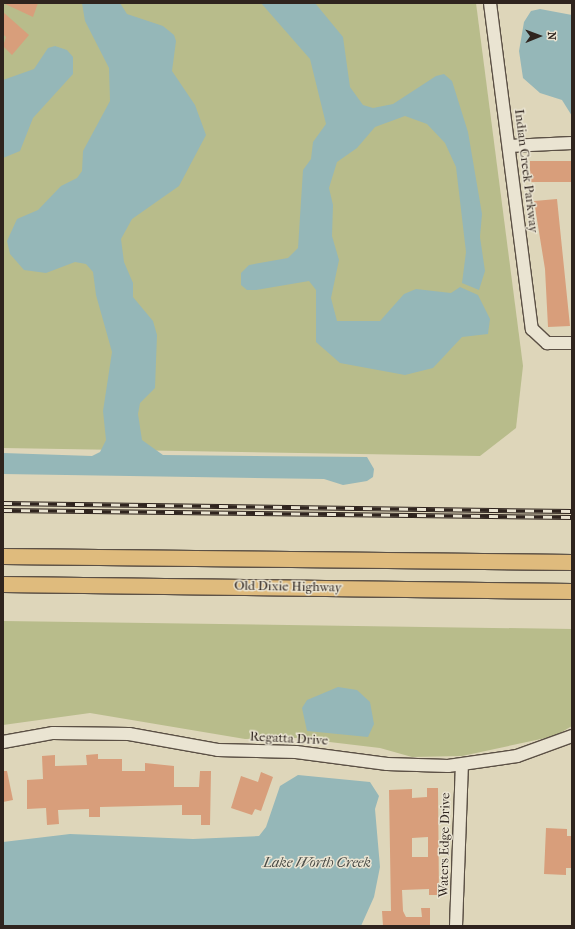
<!DOCTYPE html>
<html>
<head>
<meta charset="utf-8">
<style>
	body { margin:0 }
	#map { position:relative; width:575px; height:929px; overflow:hidden; background:#ded6ba; font-family:"IM FELL French Canon",serif }
	div>[style] { position:absolute }
	.green>* { inset:0; background:#b8bc8b }
	.water>* { inset:0; background:#95b7b8 }
	.building>* { inset:0; background:#d89e7b; transform-origin:0 0 }
	.roads { filter:drop-shadow(1px 0 #5b5045) drop-shadow(-1px 0 #5b5045) drop-shadow(0 1px #5b5045) drop-shadow(0 -1px #5b5045) }
	.minor>* { height:12px; margin:-6px; padding:0 6px; transform-origin:6px; border-radius:6px; background:#eae4d2 }
	.major>* { height:15px; margin:-7.5px; padding:0 7.5px; transform-origin:7.5px; border-radius:7.5px; background:#dfbb7d }
	.rail>* { height:4.5px; margin-top:-2.25px; transform-origin:0; background:repeating-linear-gradient(90deg,#eae4d2 0 9px,#2f241e 0 18px); box-sizing:border-box; border-block:1px solid #2f241e }
	span { translate:-50% -50%; white-space:nowrap; text-align:center; line-height:1.15; -webkit-text-stroke:3px #eae4d2; paint-order:stroke }
	.street-label { font-size:13px; color:#2f241e }
	.water-label { font-size:14px; color:#484944; font-style:italic }
	.frame { position:absolute; inset:0; border:4px solid #2f241e; pointer-events:none }
	.north { position:absolute; left:519px; top:16px; width:40px; height:40px; -webkit-text-stroke:3px #eae4d2; paint-order:stroke; rotate:89deg; font-size:11px; font-weight:700; line-height:16px; text-align:center; color:#2f241e }
	.north::after { content:''; display:block; margin:auto; width:14px; height:18px; background:#2f241e; clip-path:polygon(50% 0,100% 100%,50% 72%,0 100%) }
</style>
</head>
<body>
<div id="map">
	<div class="green">
		<div style="clip-path:polygon(3px 3px,476px 3px,523px 366px,516px 428px,480px 456px,3px 448px)"></div>
		<div style="clip-path:polygon(3px 621px,572px 629px,572px 726px,555px 736px,462px 756px,412px 757px,380px 748px,296px 738px,245px 739px,90px 713px,3px 725px)"></div>
	</div>
	<div class="water">
		<div style="clip-path:polygon(82px 3px,120px 3px,127px 14px,163px 26px,174px 35px,176px 41px,172px 71px,195px 105px,206px 135px,179px 186px,132px 219px,121px 239px,124px 262px,133px 283px,133px 297px,153px 321px,157px 335px,155px 388px,140px 403px,138px 414px,142px 440px,163px 455px,367px 457px,374px 469px,373px 477px,367px 481px,343px 485px,324px 479px,3px 474px,3px 453px,92px 456px,100px 452px,106px 440px,103px 411px,112px 352px,96px 295px,93px 272px,86px 264px,75px 262px,46px 273px,24px 270px,10px 254px,7px 241px,17px 219px,38px 210px,61px 186px,77px 178px,82px 171px,83px 151px,110px 101px,109px 68px,85px 21px)"></div>
		<div style="clip-path:polygon(261px 3px,315px 3px,343px 37px,350px 87px,363px 105px,373px 108px,393px 104px,436px 76px,444px 74px,452px 81px,468px 132px,482px 214px,480px 237px,485px 271px,479px 290px,462px 283px,466px 252px,456px 167px,445px 143px,427px 124px,405px 116px,375px 127px,357px 148px,337px 162px,329px 188px,333px 205px,332px 236px,339px 260px,331px 298px,337px 321px,380px 321px,404px 294px,416px 289px,451px 293px,460px 287px,478px 295px,490px 319px,488px 334px,462px 337px,433px 368px,405px 375px,340px 363px,316px 342px,316px 290px,309px 281px,256px 290px,247px 290px,241px 285px,241px 273px,249px 265px,288px 258px,298px 248px,303px 170px,311px 159px,313px 142px,326px 124px,310px 59px)"></div>
		<div style="clip-path:polygon(540px 9px,572px 15px,572px 116px,562px 100px,540px 93px,523px 78px,519px 51px,524px 22px,531px 11px)"></div>
		<div style="clip-path:polygon(55px 46px,67px 50px,73px 57px,73px 74px,33px 118px,20px 151px,3px 158px,3px 80px,34px 69px,48px 48px)"></div>
		<div style="clip-path:polygon(338px 687px,357px 690px,370px 702px,374px 724px,368px 737px,307px 731px,302px 708px,307px 700px)"></div>
		<div style="clip-path:polygon(298px 775px,370px 782px,379px 796px,375px 809px,380px 867px,374px 897px,361px 926px,3px 926px,3px 842px,70px 834px,193px 839px,259px 836px,266px 827px,280px 786px)"></div>
	</div>
	<div class="building">
		<div style="clip-path:polygon(3px 3px,38px 3px,33px 17px)"></div>
		<div style="clip-path:polygon(3px 12px,29px 35px,12px 55px,3px 46px,6px 37px,3px 34px)"></div>
		<div style="left:572px;top:161px;width:21px;height:42px;rotate:90deg"></div>
		<div style="clip-path:polygon(557px 199px,570px 326px,548px 327px,545px 269px,534px 201px)"></div>
		<div style="clip-path:polygon(98px 754px,98px 759px,122px 759px,122px 771px,145px 771px,145px 763px,174px 766px,174px 787px,199px 787px,200px 771px,211px 771px,210px 825px,201px 825px,201px 815px,182px 815px,182px 805px,100px 807px,100px 817px,89px 817px,89px 809px,58px 810px,59px 824px,47px 825px,46px 808px,27px 809px,27px 780px,43px 779px,42px 756px,55px 755px,55px 766px,87px 765px,86px 755px)"></div>
		<div style="clip-path:polygon(3px 771px,7px 771px,13px 800px,3px 802px)"></div>
		<div style="clip-path:polygon(261px 772px,273px 777px,261px 811px,255px 809px,252px 815px,231px 808px,241px 776px,258px 782px)"></div>
		<div style="clip-path:polygon(evenodd,427px 788px,438px 788px,439px 895px,429px 895px,429px 889px,402px 890px,403px 911px,406px 917px,422px 917px,421px 908px,430px 908px,430px 926px,383px 926px,382px 911px,391px 911px,389px 790px,412px 789px,412px 798px,427px 797px,427px 788px,428px 837px,428px 857px,412px 857px,412px 838px,428px 837px)"></div>
		<div style="clip-path:polygon(546px 828px,567px 829px,567px 836px,572px 836px,572px 868px,566px 868px,566px 875px,544px 874px)"></div>
	</div>
	<div class="roads">
		<div class="minor">
			<div style="left:490px;top:3px;width:329px;rotate:82.7deg"></div>
			<div style="left:532px;top:329px;width:21px;rotate:43deg"></div>
			<div style="left:547px;top:343px;width:25px"></div>
			<div style="left:509px;top:146px;width:63px;rotate:-2.7deg"></div>
			<div style="left:3px;top:742px;width:51px;rotate:-10.2deg"></div>
			<div style="left:53px;top:733px;width:76px;rotate:0.8deg"></div>
			<div style="left:129px;top:734px;width:90px;rotate:10.2deg"></div>
			<div style="left:218px;top:750px;width:78px;rotate:1.5deg"></div>
			<div style="left:296px;top:752px;width:92px;rotate:7.5deg"></div>
			<div style="left:387px;top:764px;width:61px;rotate:1.9deg"></div>
			<div style="left:448px;top:766px;width:70px;rotate:-8.2deg"></div>
			<div style="left:517px;top:756px;width:59px;rotate:-20deg"></div>
			<div style="left:456px;top:926px;width:161px;rotate:-87.9deg"></div>
		</div>
		<div class="major">
			<div style="left:3px;top:556px;width:569px;rotate:0.6deg"></div>
			<div style="left:3px;top:584px;width:569px;rotate:0.7deg"></div>
		</div>
	</div>
	<div class="rail">
		<div style="left:3px;top:503px;width:569px;rotate:0.81deg"></div>
		<div style="left:3px;top:510px;width:569px;rotate:0.7deg"></div>
	</div>
	<div class="street-label">
		<span style="left:526px;top:171px;rotate:83deg">Indian Creek Parkway</span>
		<span style="left:288px;top:587px;rotate:1deg">Old Dixie Highway</span>
		<span style="left:289px;top:739px;rotate:3deg">Regatta Drive</span>
		<span style="left:445px;top:845px;rotate:-89deg">Waters Edge Drive</span>
	</div>
	<div class="water-label">
		<span style="left:317px;top:863px">Lake Worth Creek</span>
	</div>
	<div class="frame"></div>
	<div class="north">N</div>
</div>
</body>
</html>
